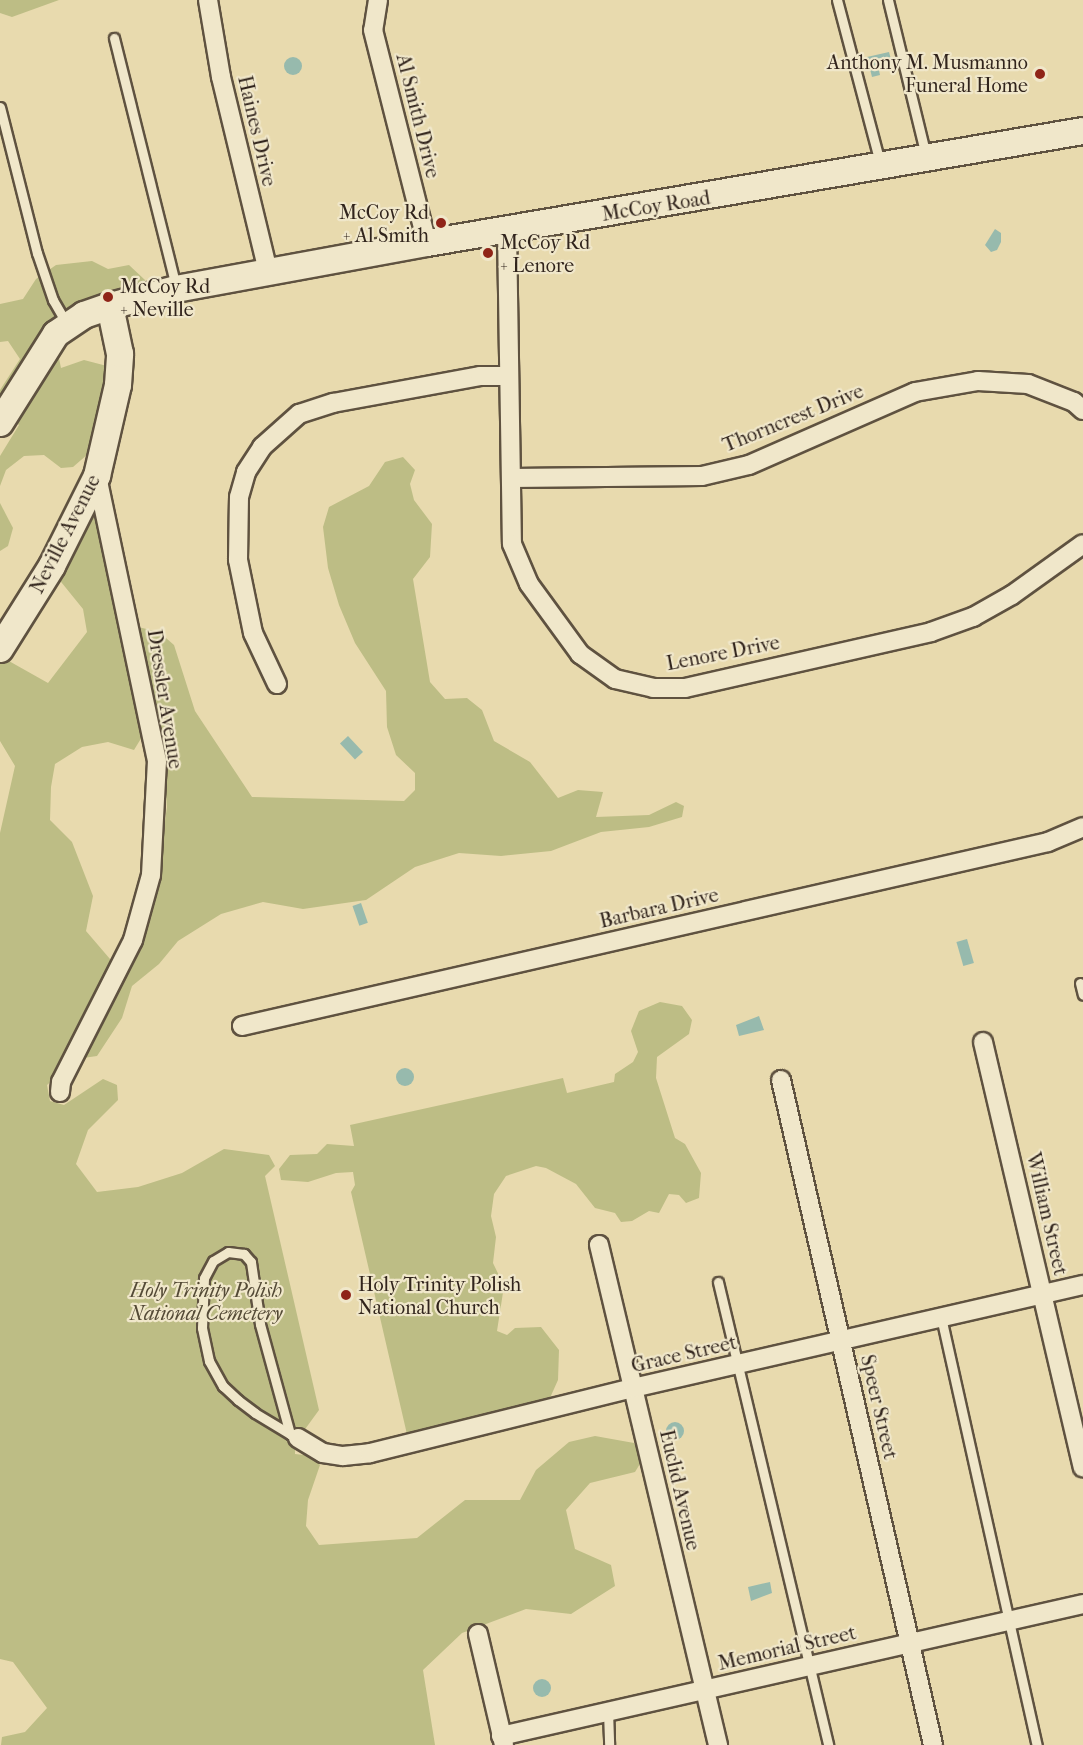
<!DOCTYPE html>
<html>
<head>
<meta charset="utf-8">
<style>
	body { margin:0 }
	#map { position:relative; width:1083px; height:1745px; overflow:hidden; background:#e8daae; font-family:"IM FELL French Canon",serif }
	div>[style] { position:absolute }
	.green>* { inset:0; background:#bdbd85 }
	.water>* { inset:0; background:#97baad; transform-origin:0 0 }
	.round { border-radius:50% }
	.roads { filter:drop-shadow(2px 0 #5f5240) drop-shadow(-2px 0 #5f5240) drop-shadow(0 2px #5f5240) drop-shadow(0 -2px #5f5240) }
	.lane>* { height:9px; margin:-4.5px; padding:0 4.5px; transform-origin:4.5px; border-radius:4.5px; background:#f0e7ca }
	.street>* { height:18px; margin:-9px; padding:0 9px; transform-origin:9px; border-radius:9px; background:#f0e7ca }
	.secondary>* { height:26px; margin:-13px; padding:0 13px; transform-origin:13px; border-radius:13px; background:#f0e7ca }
	.dots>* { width:16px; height:16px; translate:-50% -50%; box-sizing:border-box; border:3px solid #f0e7ca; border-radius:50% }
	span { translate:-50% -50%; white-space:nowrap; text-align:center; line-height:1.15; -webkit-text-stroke:4.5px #f0e7ca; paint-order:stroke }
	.poi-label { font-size:20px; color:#31241c }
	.right { translate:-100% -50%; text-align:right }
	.left { translate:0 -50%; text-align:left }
	.street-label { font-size:20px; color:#31241c }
	.park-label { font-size:20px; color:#544a36; font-style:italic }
</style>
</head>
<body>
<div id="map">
	<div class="green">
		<div style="clip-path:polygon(0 0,59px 0,12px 17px,0 13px)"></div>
		<div style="clip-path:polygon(92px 261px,108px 269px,129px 265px,145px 280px,144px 294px,54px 334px,61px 368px,84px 360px,107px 366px,103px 441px,73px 467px,61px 468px,44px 455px,24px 456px,6px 470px,0 486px,0 456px,19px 425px,0 408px,0 390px,20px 359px,8px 341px,0 342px,0 304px,23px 299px,36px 279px,56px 265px)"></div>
		<div style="clip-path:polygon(403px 457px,415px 470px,410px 484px,414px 500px,432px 524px,430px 557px,413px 579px,430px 682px,445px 699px,467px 698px,482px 710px,494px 741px,530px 762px,558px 798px,578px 790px,603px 792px,596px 817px,649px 815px,676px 802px,684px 806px,682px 817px,649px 827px,601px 832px,551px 851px,501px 856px,459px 853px,415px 867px,366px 900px,303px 909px,263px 902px,221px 914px,178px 941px,159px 964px,132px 986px,122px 1018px,97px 1056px,76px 1059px,155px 887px,167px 807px,161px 734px,153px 726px,134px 626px,159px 632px,174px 645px,195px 711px,252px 797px,404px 801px,415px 790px,415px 773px,396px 755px,387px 727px,386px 691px,355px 643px,339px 605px,328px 568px,323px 527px,329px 507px,369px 486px,385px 462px)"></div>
		<div style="clip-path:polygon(96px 487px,148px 727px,134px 750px,108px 742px,82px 747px,55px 764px,51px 787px,50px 820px,72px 842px,93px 896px,86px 931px,116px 966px,68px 1066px,47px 1085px,50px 1101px,64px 1105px,103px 1079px,117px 1085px,118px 1100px,88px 1130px,76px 1164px,97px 1192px,138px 1187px,182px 1173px,224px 1149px,269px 1155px,275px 1166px,265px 1176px,319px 1410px,295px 1443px,295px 1454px,313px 1456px,320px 1465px,308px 1500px,306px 1526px,319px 1545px,417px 1538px,465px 1500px,520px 1500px,536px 1470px,569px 1442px,595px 1436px,634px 1443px,643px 1459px,635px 1472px,590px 1483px,566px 1510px,575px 1549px,611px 1565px,615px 1586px,571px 1614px,526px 1609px,462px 1633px,423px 1670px,435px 1745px,1px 1745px,2px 1737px,25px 1732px,47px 1708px,13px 1662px,0 1659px,0 833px,15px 766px,0 741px,0 656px,48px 683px,87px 632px,83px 609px,53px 572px)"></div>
		<div style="clip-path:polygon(0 503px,13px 528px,8px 546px,0 551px)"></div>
		<div style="clip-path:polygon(660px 1002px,682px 1006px,692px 1020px,689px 1034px,657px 1057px,656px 1078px,675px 1138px,685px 1144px,701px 1173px,699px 1198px,686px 1203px,679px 1195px,669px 1194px,659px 1213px,649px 1211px,632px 1221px,621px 1222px,615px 1213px,595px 1208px,576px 1184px,546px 1168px,536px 1166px,506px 1176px,494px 1194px,491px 1216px,496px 1237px,493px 1263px,504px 1286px,497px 1331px,507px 1335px,515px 1328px,541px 1327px,559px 1350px,558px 1380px,545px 1409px,409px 1443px,351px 1192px,355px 1185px,353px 1172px,336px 1173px,308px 1182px,281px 1180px,279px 1169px,290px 1155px,317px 1154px,327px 1144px,354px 1146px,350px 1125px,563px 1078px,567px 1093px,614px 1082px,615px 1074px,633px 1062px,638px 1052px,631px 1031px,639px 1011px)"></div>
	</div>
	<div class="water">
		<div style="clip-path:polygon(889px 52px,892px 63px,878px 66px,880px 75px,872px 77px,867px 57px)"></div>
		<div class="round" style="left:284px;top:57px;width:18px;height:18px"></div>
		<div style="clip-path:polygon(995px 229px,1001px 233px,1001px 242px,997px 250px,991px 252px,985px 245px)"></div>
		<div style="left:348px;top:736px;width:22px;height:11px;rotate:47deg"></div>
		<div style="left:361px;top:903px;width:21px;height:9px;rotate:71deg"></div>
		<div style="left:967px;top:939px;width:25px;height:11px;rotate:74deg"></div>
		<div style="clip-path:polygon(759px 1016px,764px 1030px,739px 1036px,736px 1025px)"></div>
		<div class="round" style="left:396px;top:1068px;width:18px;height:18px"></div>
		<div class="round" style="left:666px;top:1422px;width:18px;height:18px"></div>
		<div style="clip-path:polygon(770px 1582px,772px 1593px,751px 1601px,748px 1587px)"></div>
		<div class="round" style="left:533px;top:1679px;width:18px;height:18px"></div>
	</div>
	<div class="roads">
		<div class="lane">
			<div style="left:837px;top:0;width:169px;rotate:75.2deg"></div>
			<div style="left:888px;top:0;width:161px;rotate:76.3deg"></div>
			<div style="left:114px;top:38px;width:256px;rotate:76deg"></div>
			<div style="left:0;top:107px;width:151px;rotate:75.8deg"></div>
			<div style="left:37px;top:253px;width:50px;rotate:71.2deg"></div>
			<div style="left:53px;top:300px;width:28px;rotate:60deg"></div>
			<div style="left:1080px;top:983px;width:12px;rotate:76deg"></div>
			<div style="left:718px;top:1282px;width:476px;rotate:76.6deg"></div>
			<div style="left:941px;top:1317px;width:439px;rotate:77.4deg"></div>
			<div style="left:290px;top:1434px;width:114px;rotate:-105.3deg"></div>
			<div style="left:260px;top:1324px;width:63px;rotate:-98.3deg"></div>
			<div style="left:251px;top:1262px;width:11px;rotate:-131deg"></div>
			<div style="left:244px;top:1254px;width:16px;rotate:-173deg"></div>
			<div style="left:228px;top:1252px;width:17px;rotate:149deg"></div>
			<div style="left:213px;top:1261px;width:19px;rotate:118deg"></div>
			<div style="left:204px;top:1278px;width:50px;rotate:92.3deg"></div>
			<div style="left:202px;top:1328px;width:34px;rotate:78deg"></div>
			<div style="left:209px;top:1361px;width:29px;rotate:61deg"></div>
			<div style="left:223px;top:1386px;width:21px;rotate:43deg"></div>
			<div style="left:238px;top:1400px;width:21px;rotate:37deg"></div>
			<div style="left:255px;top:1413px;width:41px;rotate:31deg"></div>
			<div style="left:290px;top:1434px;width:9px;rotate:27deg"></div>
			<div style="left:608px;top:1711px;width:34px;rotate:88deg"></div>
		</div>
		<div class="street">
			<div style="left:208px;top:0;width:78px;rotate:80.4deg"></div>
			<div style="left:221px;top:77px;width:201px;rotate:76.4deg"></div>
			<div style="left:378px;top:0;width:30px;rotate:99deg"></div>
			<div style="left:373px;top:30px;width:220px;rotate:75.8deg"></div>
			<div style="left:507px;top:230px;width:314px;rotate:89.1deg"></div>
			<div style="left:512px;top:544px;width:43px;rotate:67deg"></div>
			<div style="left:529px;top:584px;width:87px;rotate:53.9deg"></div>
			<div style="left:580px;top:654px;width:43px;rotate:35.5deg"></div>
			<div style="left:615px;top:679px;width:39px;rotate:13deg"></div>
			<div style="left:653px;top:688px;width:32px"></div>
			<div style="left:685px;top:688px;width:252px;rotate:-12.8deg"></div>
			<div style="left:931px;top:632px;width:45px;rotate:-19.7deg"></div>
			<div style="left:973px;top:617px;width:45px;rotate:-29.4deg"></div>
			<div style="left:1012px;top:595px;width:87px;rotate:-35.7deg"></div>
			<div style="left:511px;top:478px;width:191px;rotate:-0.6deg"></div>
			<div style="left:702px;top:476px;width:48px;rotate:-13.2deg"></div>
			<div style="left:749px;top:465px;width:181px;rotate:-23.7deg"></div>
			<div style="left:915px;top:392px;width:64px;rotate:-9.9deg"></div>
			<div style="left:978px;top:381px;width:50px;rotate:3.4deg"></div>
			<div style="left:1028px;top:384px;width:49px;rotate:21.4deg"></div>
			<div style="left:1074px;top:402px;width:12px;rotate:42deg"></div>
			<div style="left:277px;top:684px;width:56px;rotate:-115.2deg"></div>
			<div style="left:253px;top:633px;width:75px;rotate:-101.6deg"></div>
			<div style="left:238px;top:560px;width:63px;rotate:-89.1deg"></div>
			<div style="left:239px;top:497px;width:26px;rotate:-74deg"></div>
			<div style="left:246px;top:472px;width:30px;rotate:-57deg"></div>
			<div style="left:262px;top:447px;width:50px;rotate:-41.7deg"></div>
			<div style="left:299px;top:414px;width:36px;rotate:-18deg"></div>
			<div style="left:333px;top:403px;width:149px;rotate:-10.4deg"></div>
			<div style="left:480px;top:376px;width:29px"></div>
			<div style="left:242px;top:1026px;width:827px;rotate:-12.86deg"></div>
			<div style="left:1048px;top:842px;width:38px;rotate:-23deg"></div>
			<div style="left:983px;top:1042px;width:437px;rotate:76.8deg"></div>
			<div style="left:781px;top:1080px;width:682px;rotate:77.12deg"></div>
			<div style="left:60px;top:1092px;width:10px;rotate:-84deg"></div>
			<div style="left:61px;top:1082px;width:159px;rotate:-63.1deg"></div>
			<div style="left:133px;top:940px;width:67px;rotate:-74.5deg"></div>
			<div style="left:151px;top:875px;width:114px;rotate:-87deg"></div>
			<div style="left:157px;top:761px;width:291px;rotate:-101.9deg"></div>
			<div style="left:599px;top:1245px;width:514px;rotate:76.61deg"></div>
			<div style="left:298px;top:1438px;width:29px;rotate:31deg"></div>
			<div style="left:323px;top:1453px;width:20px;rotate:9deg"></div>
			<div style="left:343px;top:1456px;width:27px;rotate:-6deg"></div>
			<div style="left:370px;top:1453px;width:271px;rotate:-13.9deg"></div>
			<div style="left:633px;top:1388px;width:462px;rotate:-12.9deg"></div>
			<div style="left:478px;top:1634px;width:114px;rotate:76.8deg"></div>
			<div style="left:501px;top:1736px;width:597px;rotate:-12.78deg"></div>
		</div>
		<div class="secondary">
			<div style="left:0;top:423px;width:105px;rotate:-57.8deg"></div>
			<div style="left:56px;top:334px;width:34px;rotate:-34deg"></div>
			<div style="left:84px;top:315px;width:28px;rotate:-19deg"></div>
			<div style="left:110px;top:306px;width:68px;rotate:-14.4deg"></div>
			<div style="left:176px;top:289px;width:255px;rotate:-10.4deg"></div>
			<div style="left:427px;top:243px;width:665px;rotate:-9.69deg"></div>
			<div style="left:0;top:649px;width:98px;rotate:-57.9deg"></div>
			<div style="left:52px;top:566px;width:101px;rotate:-63.4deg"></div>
			<div style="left:97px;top:476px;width:93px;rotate:-77deg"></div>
			<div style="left:118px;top:385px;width:31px;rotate:-86deg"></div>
			<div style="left:120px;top:354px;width:49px;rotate:-101.8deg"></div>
		</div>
	</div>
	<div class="dots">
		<div style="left:1040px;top:74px;background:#8f2418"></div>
		<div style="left:441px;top:223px;background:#8f2418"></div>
		<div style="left:488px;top:253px;background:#8f2418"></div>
		<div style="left:108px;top:297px;background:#8f2418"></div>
		<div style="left:346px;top:1295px;background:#8f2418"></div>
	</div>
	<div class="poi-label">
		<span class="right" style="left:1028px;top:74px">Anthony M. Musmanno<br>Funeral Home</span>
		<span class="right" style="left:429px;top:224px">McCoy Rd<br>+ Al Smith</span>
		<span class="left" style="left:500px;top:254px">McCoy Rd<br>+ Lenore</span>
		<span class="left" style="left:120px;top:298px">McCoy Rd<br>+ Neville</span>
		<span class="left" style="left:358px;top:1296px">Holy Trinity Polish<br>National Church</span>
	</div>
	<div class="street-label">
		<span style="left:418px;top:116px;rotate:76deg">Al Smith Drive</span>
		<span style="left:257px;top:131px;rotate:77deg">Haines Drive</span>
		<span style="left:656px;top:206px;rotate:-9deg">McCoy Road</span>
		<span style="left:793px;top:418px;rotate:-22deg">Thorncrest Drive</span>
		<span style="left:65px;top:534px;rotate:-63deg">Neville Avenue</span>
		<span style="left:723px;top:653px;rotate:-11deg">Lenore Drive</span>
		<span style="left:165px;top:699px;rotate:81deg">Dressler Avenue</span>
		<span style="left:659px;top:908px;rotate:-13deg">Barbara Drive</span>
		<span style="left:1047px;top:1214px;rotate:77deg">William Street</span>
		<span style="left:684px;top:1354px;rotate:-13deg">Grace Street</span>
		<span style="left:879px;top:1407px;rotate:77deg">Speer Street</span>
		<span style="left:680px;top:1490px;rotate:77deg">Euclid Avenue</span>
		<span style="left:787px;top:1648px;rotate:-13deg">Memorial Street</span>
	</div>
	<div class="park-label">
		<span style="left:206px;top:1302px">Holy Trinity Polish<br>National Cemetery</span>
	</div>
</div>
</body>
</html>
